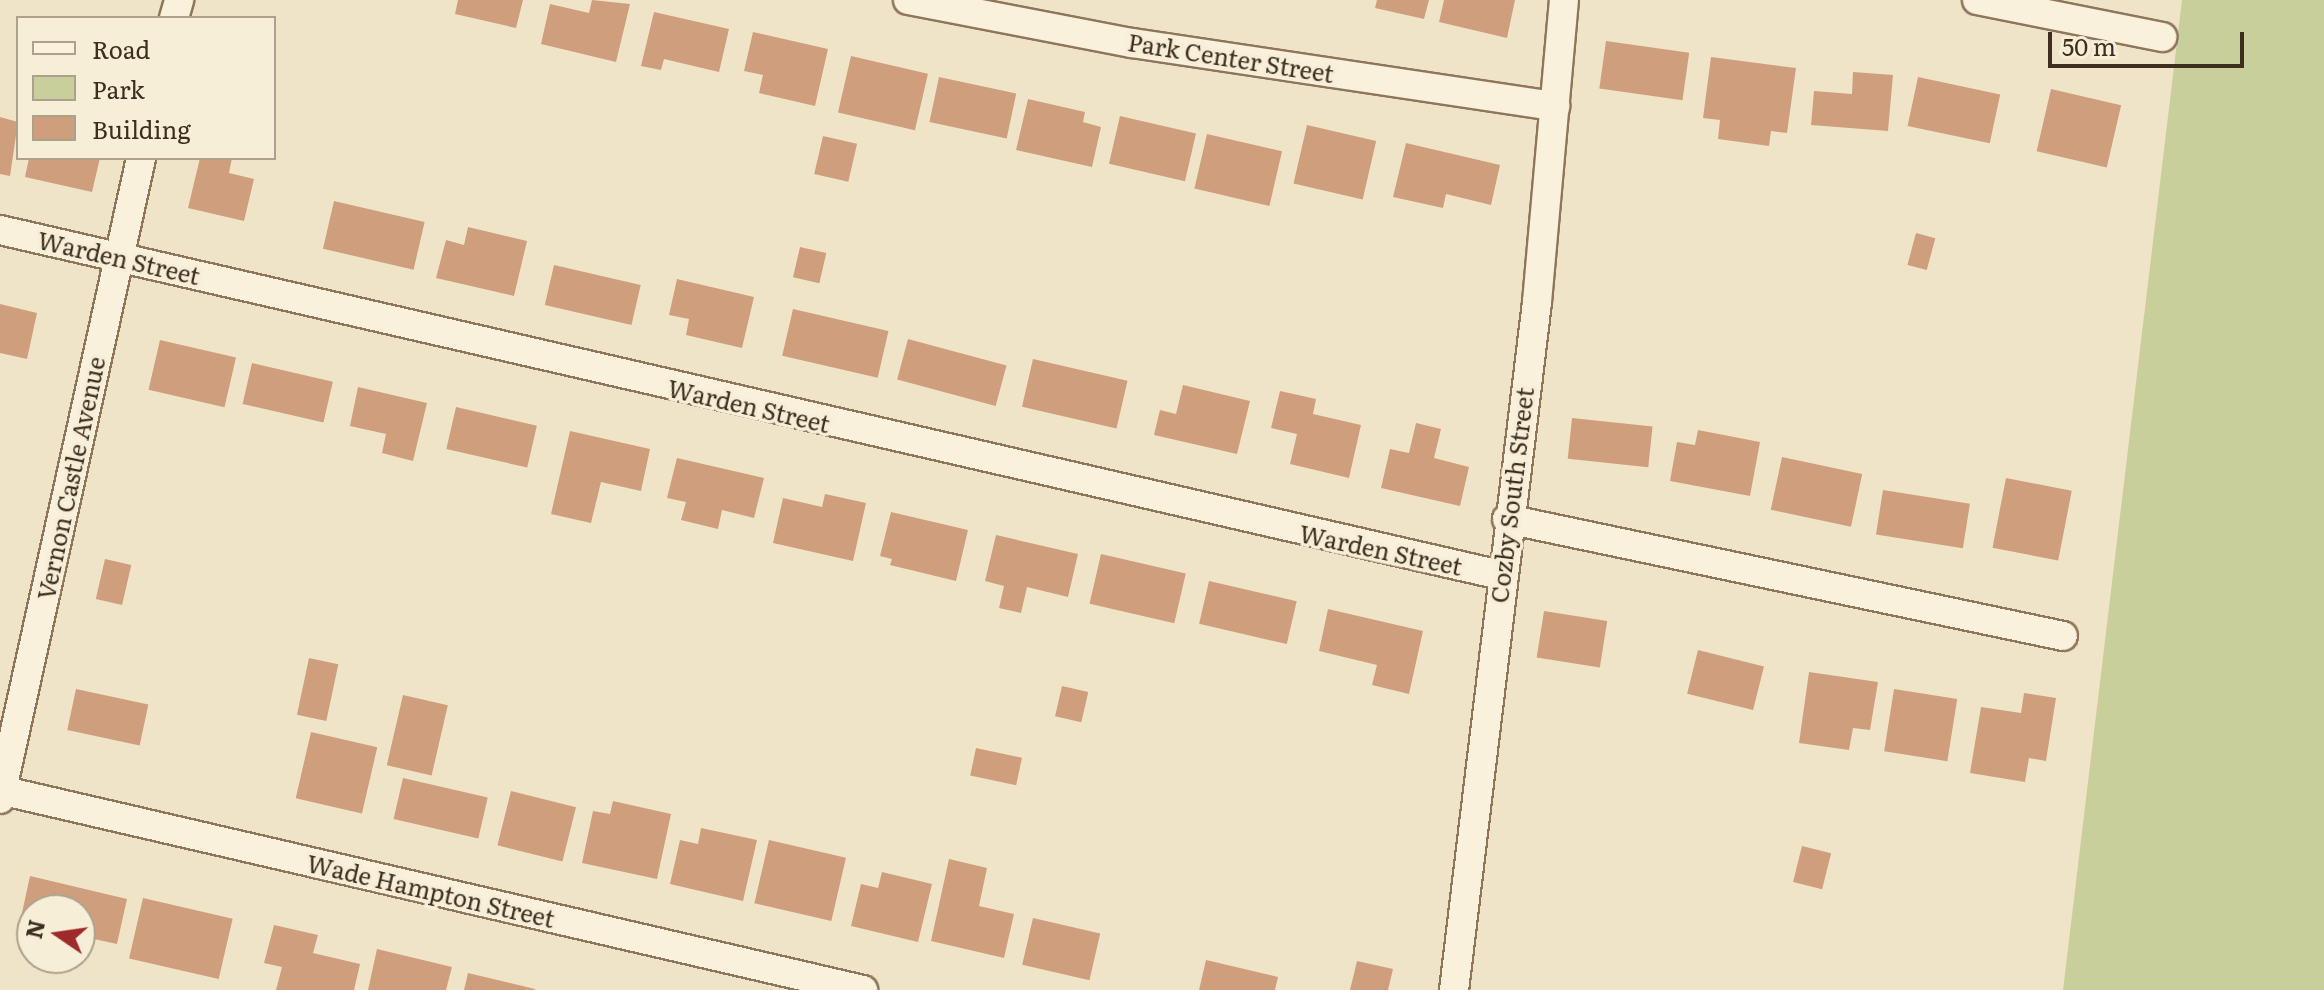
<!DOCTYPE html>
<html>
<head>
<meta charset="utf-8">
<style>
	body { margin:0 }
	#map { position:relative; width:2324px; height:990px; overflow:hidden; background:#f0e4c8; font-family:Literata,serif }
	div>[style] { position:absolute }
	.green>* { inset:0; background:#c9cf9b }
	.building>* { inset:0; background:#cf9f7d; transform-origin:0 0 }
	.roads { filter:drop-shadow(2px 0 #8d765c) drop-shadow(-2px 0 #8d765c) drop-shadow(0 2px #8d765c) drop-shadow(0 -2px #8d765c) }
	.minor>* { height:28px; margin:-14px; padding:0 14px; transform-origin:14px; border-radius:14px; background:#faf1dc }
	span { translate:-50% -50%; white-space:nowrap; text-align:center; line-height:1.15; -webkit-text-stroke:7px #f7eed8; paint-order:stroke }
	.street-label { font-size:24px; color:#3d2e20 }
	.legend { position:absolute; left:16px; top:16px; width:260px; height:144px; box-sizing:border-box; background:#f7eed8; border:2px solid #ada18e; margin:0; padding:10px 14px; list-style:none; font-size:24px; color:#3d2e20 }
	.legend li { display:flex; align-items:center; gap:16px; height:40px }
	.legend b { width:40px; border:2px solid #ada18e }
	.north { position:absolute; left:16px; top:894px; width:80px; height:80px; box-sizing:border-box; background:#f7eed8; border:2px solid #ada18e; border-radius:50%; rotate:283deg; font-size:22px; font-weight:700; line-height:32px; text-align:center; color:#3d2e20 }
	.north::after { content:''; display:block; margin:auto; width:28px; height:36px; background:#9e2a2b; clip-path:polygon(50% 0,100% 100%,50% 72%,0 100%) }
	.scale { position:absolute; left:2048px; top:32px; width:196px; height:36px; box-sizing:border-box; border:4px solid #3d2e20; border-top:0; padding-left:10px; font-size:24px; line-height:28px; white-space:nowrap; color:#3d2e20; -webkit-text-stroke:6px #f7eed8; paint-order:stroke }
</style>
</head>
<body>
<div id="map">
	<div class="green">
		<div style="clip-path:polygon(2182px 0,2324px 0,2324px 990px,2063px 990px)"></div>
	</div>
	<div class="building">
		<div style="clip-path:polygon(458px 0,523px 0,516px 28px,455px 14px)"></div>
		<div style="clip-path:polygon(592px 0,630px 4px,616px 62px,541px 44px,550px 4px,589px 13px)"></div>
		<div style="clip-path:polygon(1377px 0,1429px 0,1424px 19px,1375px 8px)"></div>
		<div style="clip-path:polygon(1444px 0,1515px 0,1507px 38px,1439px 22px)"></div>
		<div style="clip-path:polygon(654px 12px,729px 29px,719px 72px,664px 59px,661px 70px,641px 66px)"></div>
		<div style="clip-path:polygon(753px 32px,828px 49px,815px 106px,759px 93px,763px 75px,744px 71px)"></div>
		<div style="left:1606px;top:41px;width:84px;height:48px;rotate:8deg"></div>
		<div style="left:851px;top:56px;width:79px;height:58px;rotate:13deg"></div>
		<div style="clip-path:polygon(1711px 57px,1796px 68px,1787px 133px,1771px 131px,1769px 146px,1718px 139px,1720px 120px,1703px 118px)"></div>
		<div style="clip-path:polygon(1853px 72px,1893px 75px,1888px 131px,1811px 125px,1814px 91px,1852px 94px)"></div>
		<div style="left:939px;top:77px;width:79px;height:46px;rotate:12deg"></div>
		<div style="left:1918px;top:77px;width:84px;height:50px;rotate:12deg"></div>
		<div style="left:2051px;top:89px;width:72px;height:64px;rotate:13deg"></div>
		<div style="clip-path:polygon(1028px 99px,1085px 112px,1083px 122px,1101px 127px,1092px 167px,1016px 150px)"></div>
		<div style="left:1120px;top:116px;width:78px;height:49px;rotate:13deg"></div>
		<div style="clip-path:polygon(0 117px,18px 122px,10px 176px,0 174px)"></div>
		<div style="left:1307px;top:125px;width:71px;height:60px;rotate:13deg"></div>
		<div style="left:1207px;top:134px;width:77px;height:56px;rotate:13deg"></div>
		<div style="left:823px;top:136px;width:35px;height:39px;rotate:13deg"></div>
		<div style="clip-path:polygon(1406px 143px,1500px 165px,1491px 205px,1446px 194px,1443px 208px,1393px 197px)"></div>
		<div style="clip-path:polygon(29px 158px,100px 158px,92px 192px,25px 177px)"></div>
		<div style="clip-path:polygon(200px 158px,232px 158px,229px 173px,254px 179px,244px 221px,188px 208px)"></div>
		<div style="left:334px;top:201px;width:93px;height:49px;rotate:13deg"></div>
		<div style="clip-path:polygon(468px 227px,527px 241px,514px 296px,436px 278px,446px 240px,464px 245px)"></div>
		<div style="left:1916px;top:233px;width:20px;height:33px;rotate:15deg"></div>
		<div style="left:800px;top:247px;width:27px;height:31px;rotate:13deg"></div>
		<div style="left:554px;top:265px;width:89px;height:41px;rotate:13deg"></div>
		<div style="clip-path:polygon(677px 279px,754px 297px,742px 348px,686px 335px,689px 319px,669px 315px)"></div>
		<div style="clip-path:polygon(0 304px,37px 313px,27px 359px,0 353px)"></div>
		<div style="left:793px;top:309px;width:98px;height:48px;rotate:13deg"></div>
		<div style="left:908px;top:339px;width:102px;height:42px;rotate:15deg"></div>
		<div style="left:160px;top:340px;width:78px;height:51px;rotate:13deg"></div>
		<div style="left:1033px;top:359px;width:97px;height:49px;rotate:13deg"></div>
		<div style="left:252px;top:363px;width:83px;height:42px;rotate:13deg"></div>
		<div style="clip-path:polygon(1183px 385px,1250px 401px,1237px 454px,1154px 435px,1160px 410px,1176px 414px)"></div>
		<div style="clip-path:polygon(358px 387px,427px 403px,413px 461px,382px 453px,386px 434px,350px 426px)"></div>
		<div style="clip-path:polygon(1280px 391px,1316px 399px,1313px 414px,1361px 425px,1349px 478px,1290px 464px,1297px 434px,1271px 428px)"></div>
		<div style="left:456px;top:407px;width:83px;height:43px;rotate:13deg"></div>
		<div style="left:1572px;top:418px;width:81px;height:41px;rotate:6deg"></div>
		<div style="clip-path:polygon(1416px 423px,1441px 429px,1434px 458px,1469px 467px,1460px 506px,1381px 488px,1390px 449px,1409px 453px)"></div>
		<div style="clip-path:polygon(1698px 430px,1760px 442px,1750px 496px,1670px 481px,1677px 442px,1695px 445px)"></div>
		<div style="clip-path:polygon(570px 431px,650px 449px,641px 491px,601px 482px,591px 523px,551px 514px)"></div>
		<div style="left:1782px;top:457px;width:82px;height:54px;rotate:12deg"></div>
		<div style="clip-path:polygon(677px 458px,764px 478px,754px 518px,722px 510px,718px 529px,681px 520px,686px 502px,667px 498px)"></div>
		<div style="left:2006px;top:478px;width:67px;height:71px;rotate:11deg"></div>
		<div style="left:1883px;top:490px;width:88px;height:45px;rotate:9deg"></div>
		<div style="clip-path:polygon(825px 494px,866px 503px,853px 561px,773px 543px,783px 498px,822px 507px)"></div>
		<div style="clip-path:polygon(891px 512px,968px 530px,956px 581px,890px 565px,892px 559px,880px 556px)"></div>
		<div style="clip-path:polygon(996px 535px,1078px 554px,1068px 597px,1027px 587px,1021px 613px,999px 608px,1004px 586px,985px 581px)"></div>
		<div style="left:1101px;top:554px;width:87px;height:51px;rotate:13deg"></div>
		<div style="left:105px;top:559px;width:27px;height:41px;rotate:13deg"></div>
		<div style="left:1209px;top:581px;width:90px;height:44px;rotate:13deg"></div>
		<div style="clip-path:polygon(1328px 609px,1423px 631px,1409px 694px,1372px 685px,1377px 665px,1319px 651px)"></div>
		<div style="left:1544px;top:611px;width:64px;height:47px;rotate:9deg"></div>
		<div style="left:1698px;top:650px;width:68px;height:45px;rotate:14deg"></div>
		<div style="left:309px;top:658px;width:30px;height:58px;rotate:12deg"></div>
		<div style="clip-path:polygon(1809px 672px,1878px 682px,1870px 730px,1853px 728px,1849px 750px,1799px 743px)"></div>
		<div style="left:1062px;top:686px;width:27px;height:31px;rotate:13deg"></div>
		<div style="left:76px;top:689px;width:74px;height:42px;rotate:12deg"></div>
		<div style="left:1894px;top:689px;width:64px;height:63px;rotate:9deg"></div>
		<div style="clip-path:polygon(2024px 693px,2056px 698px,2046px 761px,2029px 758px,2025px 782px,1970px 773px,1981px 707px,2021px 713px)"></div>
		<div style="left:403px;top:695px;width:46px;height:72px;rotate:13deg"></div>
		<div style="left:311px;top:732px;width:68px;height:68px;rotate:13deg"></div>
		<div style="left:976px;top:748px;width:47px;height:28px;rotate:12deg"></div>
		<div style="left:403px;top:778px;width:87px;height:42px;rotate:13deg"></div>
		<div style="left:511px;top:791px;width:67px;height:56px;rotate:14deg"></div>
		<div style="clip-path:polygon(613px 801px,671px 814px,657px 879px,582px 863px,593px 811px,610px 814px)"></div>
		<div style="clip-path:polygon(701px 828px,757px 840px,743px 901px,670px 884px,680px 840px,698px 844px)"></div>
		<div style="left:769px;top:840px;width:79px;height:65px;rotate:13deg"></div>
		<div style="left:1802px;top:846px;width:30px;height:37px;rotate:14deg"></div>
		<div style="clip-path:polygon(949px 859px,987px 868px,979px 906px,1014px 914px,1004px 958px,931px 941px)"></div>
		<div style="clip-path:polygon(882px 872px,932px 884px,918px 942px,851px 926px,861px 884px,878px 888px)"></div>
		<div style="clip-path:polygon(30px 876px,127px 899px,117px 944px,80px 936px,80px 910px,32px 910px,32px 925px,20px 922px)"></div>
		<div style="left:143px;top:898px;width:92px;height:62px;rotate:13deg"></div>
		<div style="left:1033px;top:918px;width:69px;height:48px;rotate:13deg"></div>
		<div style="clip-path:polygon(274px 925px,318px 935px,313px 953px,360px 964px,354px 990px,276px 990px,282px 967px,264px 963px)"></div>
		<div style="clip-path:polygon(377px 949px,452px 967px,446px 990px,368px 990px)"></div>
		<div style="clip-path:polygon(1206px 960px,1278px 977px,1275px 990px,1199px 990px)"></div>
		<div style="clip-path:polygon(1357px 961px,1393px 969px,1388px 990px,1350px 990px)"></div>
		<div style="clip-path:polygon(468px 973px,535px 989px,535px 990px,464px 990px)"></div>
	</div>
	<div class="roads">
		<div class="minor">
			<div style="left:908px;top:0;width:228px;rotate:10.9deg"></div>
			<div style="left:1132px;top:43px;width:428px;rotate:8.5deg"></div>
			<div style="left:1977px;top:0;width:189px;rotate:11.3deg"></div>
			<div style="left:174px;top:18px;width:19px;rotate:-74deg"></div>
			<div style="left:0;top:230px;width:1539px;rotate:12.95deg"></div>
			<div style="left:1507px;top:519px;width:568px;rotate:11.88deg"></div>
			<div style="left:0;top:790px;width:886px;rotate:13.05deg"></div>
			<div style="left:0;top:799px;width:656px;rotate:-77.59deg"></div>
			<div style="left:1454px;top:990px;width:693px;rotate:-83.12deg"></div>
			<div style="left:1537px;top:302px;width:303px;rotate:-84.9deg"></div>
		</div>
	</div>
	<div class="street-label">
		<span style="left:1231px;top:57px;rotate:9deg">Park Center Street</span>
		<span style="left:119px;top:257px;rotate:13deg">Warden Street</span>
		<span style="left:749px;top:405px;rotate:13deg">Warden Street</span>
		<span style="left:70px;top:478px;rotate:-78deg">Vernon Castle Avenue</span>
		<span style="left:1511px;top:495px;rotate:-83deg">Cozby South Street</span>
		<span style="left:1381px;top:549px;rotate:12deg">Warden Street</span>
		<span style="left:431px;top:890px;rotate:13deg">Wade Hampton Street</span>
	</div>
	<ul class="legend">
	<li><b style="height:10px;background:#faf1dc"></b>Road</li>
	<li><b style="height:22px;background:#c9cf9b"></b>Park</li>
	<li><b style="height:22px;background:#cf9f7d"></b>Building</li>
	</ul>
	<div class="north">N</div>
	<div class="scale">50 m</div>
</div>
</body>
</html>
